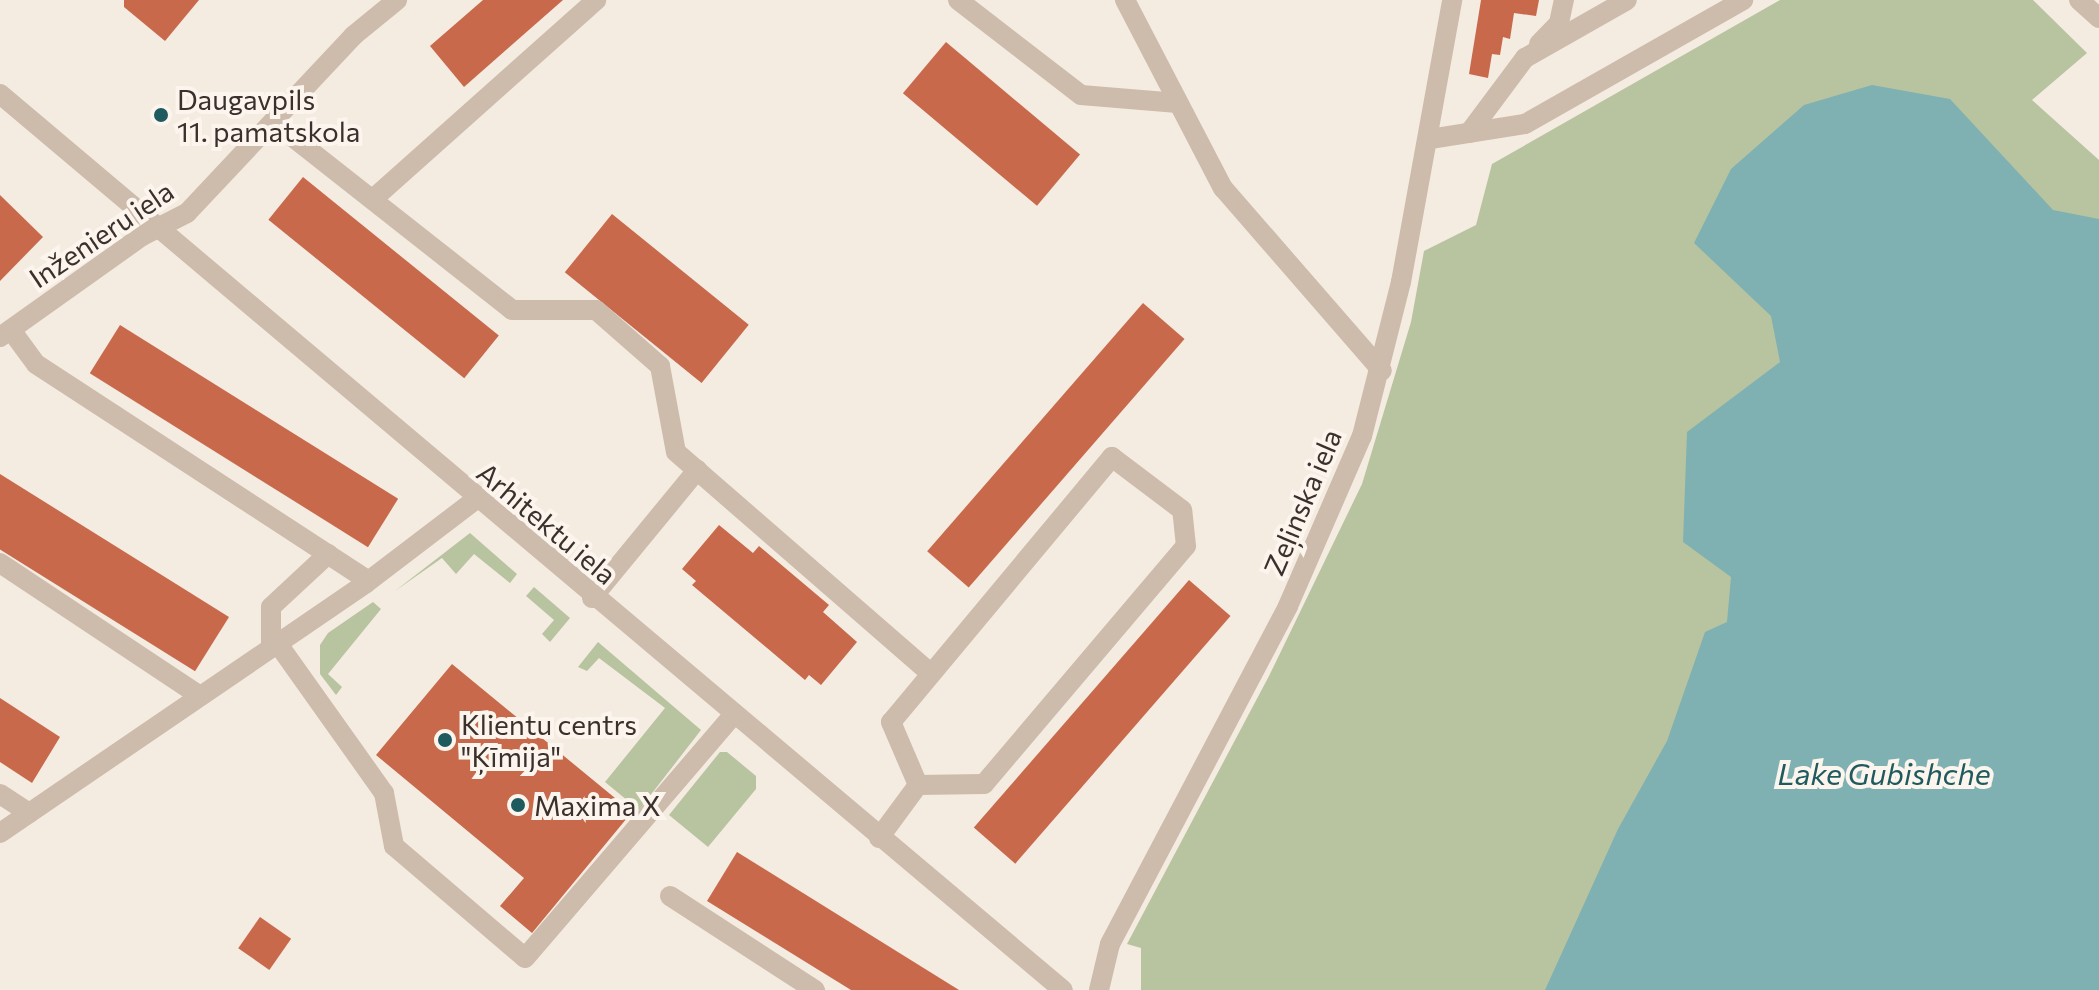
<!DOCTYPE html>
<html>
<head>
<meta charset="utf-8">
<style>
	body { margin:0 }
	#map { position:relative; width:2099px; height:990px; overflow:hidden; background:#f4ebe1; font-family:Commissioner,sans-serif }
	div>[style] { position:absolute }
	.green>* { inset:0; background:#b8c4a0 }
	.water>* { inset:0; background:#7fb0b2 }
	.building>* { inset:0; background:#c8694b; transform-origin:0 0 }
	.minor>* { height:20px; margin:-10px; padding:0 10px; transform-origin:10px; border-radius:10px; background:#cdbbac }
	.dots>* { width:22px; height:22px; translate:-50% -50%; box-sizing:border-box; border:4px solid #fbf5ee; border-radius:50% }
	span { translate:-50% -50%; white-space:nowrap; text-align:center; line-height:1.15; -webkit-text-stroke:8px #fbf5ee; paint-order:stroke }
	.poi-label { font-size:28px; color:#3b302b }
	.left { translate:0 -50%; text-align:left }
	.street-label { font-size:28px; color:#3b302b }
	.water-label { font-size:30px; color:#1f5a5e; font-style:italic }
</style>
</head>
<body>
<div id="map">
	<div class="green">
		<div style="clip-path:polygon(1780px 0,2033px 0,2087px 53px,2032px 100px,2099px 160px,2099px 990px,1141px 990px,1141px 948px,1127px 944px,1269px 676px,1362px 484px,1411px 322px,1424px 251px,1476px 225px,1492px 164px)"></div>
		<div style="clip-path:polygon(470px 533px,517px 574px,510px 583px,474px 554px,456px 574px,442px 558px,395px 591px)"></div>
		<div style="clip-path:polygon(534px 587px,570px 618px,550px 642px,542px 634px,554px 620px,526px 596px)"></div>
		<div style="clip-path:polygon(373px 602px,381px 609px,328px 674px,342px 687px,336px 695px,320px 674px,320px 645px,328px 633px)"></div>
		<div style="clip-path:polygon(598px 642px,701px 730px,639px 810px,605px 782px,665px 708px,599px 658px,587px 671px,578px 667px)"></div>
		<div style="clip-path:polygon(720px 752px,727px 752px,756px 776px,756px 789px,708px 847px,669px 815px)"></div>
	</div>
	<div class="water">
		<div style="clip-path:polygon(1872px 85px,1950px 99px,2053px 210px,2099px 219px,2099px 990px,1545px 990px,1618px 829px,1667px 741px,1705px 632px,1727px 622px,1731px 577px,1683px 542px,1687px 432px,1780px 362px,1771px 316px,1694px 243px,1731px 169px,1804px 105px)"></div>
	</div>
	<div class="building">
		<div style="clip-path:polygon(124px 0,199px 0,165px 41px,124px 7px)"></div>
		<div style="clip-path:polygon(483px 0,563px 0,464px 87px,430px 46px)"></div>
		<div style="clip-path:polygon(1481px 0,1539px 0,1536px 16px,1514px 13px,1510px 39px,1503px 37px,1500px 55px,1492px 54px,1488px 78px,1469px 74px)"></div>
		<div style="left:946px;top:42px;width:175px;height:67px;rotate:40deg"></div>
		<div style="left:303px;top:177px;width:252px;height:55px;rotate:39deg"></div>
		<div style="clip-path:polygon(0 195px,43px 237px,0 281px)"></div>
		<div style="left:612px;top:214px;width:176px;height:75px;rotate:39deg"></div>
		<div style="left:1143px;top:303px;width:55px;height:329px;rotate:41deg"></div>
		<div style="left:120px;top:325px;width:328px;height:57px;rotate:32deg"></div>
		<div style="left:0;top:474px;width:270px;height:64px;rotate:32deg"></div>
		<div style="clip-path:polygon(719px 525px,753px 553px,759px 546px,829px 605px,823px 612px,857px 642px,821px 685px,809px 675px,805px 680px,692px 585px,696px 581px,682px 569px)"></div>
		<div style="left:1189px;top:580px;width:55px;height:328px;rotate:41deg"></div>
		<div style="clip-path:polygon(452px 664px,632px 812px,532px 933px,500px 906px,524px 878px,376px 755px)"></div>
		<div style="clip-path:polygon(0 698px,60px 737px,32px 783px,0 762px)"></div>
		<div style="clip-path:polygon(737px 852px,959px 990px,851px 990px,707px 901px)"></div>
		<div style="left:260px;top:917px;width:38px;height:38px;rotate:35deg"></div>
	</div>
	<div class="minor">
		<div style="left:958px;top:0;width:155px;rotate:37.7deg"></div>
		<div style="left:1081px;top:95px;width:97px;rotate:4.7deg"></div>
		<div style="left:1125px;top:0;width:212px;rotate:62.5deg"></div>
		<div style="left:1223px;top:188px;width:242px;rotate:49deg"></div>
		<div style="left:2079px;top:0;width:27px;rotate:42deg"></div>
		<div style="left:1539px;top:44px;width:29px;rotate:-46deg"></div>
		<div style="left:1559px;top:23px;width:24px;rotate:-78deg"></div>
		<div style="left:0;top:94px;width:1390px;rotate:40.13deg"></div>
		<div style="left:276px;top:124px;width:300px;rotate:38.2deg"></div>
		<div style="left:512px;top:310px;width:84px"></div>
		<div style="left:596px;top:310px;width:85px;rotate:41.2deg"></div>
		<div style="left:660px;top:366px;width:87px;rotate:79.5deg"></div>
		<div style="left:676px;top:452px;width:337px;rotate:41deg"></div>
		<div style="left:1469px;top:133px;width:94px;rotate:-53.3deg"></div>
		<div style="left:1525px;top:58px;width:117px;rotate:-29.6deg"></div>
		<div style="left:1430px;top:139px;width:96px;rotate:-9deg"></div>
		<div style="left:1525px;top:124px;width:251px;rotate:-29.6deg"></div>
		<div style="left:373px;top:199px;width:299px;rotate:-41.7deg"></div>
		<div style="left:11px;top:330px;width:42px;rotate:53.7deg"></div>
		<div style="left:36px;top:364px;width:397px;rotate:33.1deg"></div>
		<div style="left:0;top:337px;width:174px;rotate:-35.4deg"></div>
		<div style="left:142px;top:236px;width:51px;rotate:-27.1deg"></div>
		<div style="left:187px;top:213px;width:243px;rotate:-46.8deg"></div>
		<div style="left:353px;top:36px;width:57px;rotate:-39.3deg"></div>
		<div style="left:0;top:563px;width:240px;rotate:33.6deg"></div>
		<div style="left:592px;top:598px;width:166px;rotate:-50.6deg"></div>
		<div style="left:278px;top:644px;width:183px;rotate:54.6deg"></div>
		<div style="left:384px;top:793px;width:54px;rotate:79.3deg"></div>
		<div style="left:394px;top:846px;width:172px;rotate:40.5deg"></div>
		<div style="left:525px;top:958px;width:320px;rotate:-49.4deg"></div>
		<div style="left:271px;top:648px;width:41px;rotate:-90deg"></div>
		<div style="left:271px;top:607px;width:78px;rotate:-42.9deg"></div>
		<div style="left:0;top:794px;width:35px;rotate:33deg"></div>
		<div style="left:0;top:833px;width:443px;rotate:-34.3deg"></div>
		<div style="left:366px;top:583px;width:137px;rotate:-37.3deg"></div>
		<div style="left:879px;top:838px;width:66px;rotate:-53.7deg"></div>
		<div style="left:918px;top:785px;width:66px;rotate:-0.9deg"></div>
		<div style="left:984px;top:784px;width:312px;rotate:-49.7deg"></div>
		<div style="left:1186px;top:546px;width:36px;rotate:-96deg"></div>
		<div style="left:1182px;top:510px;width:88px;rotate:-142.9deg"></div>
		<div style="left:1112px;top:457px;width:345px;rotate:129.8deg"></div>
		<div style="left:891px;top:722px;width:69px;rotate:66.8deg"></div>
		<div style="left:670px;top:896px;width:173px;rotate:33deg"></div>
		<div style="left:1099px;top:990px;width:47px;rotate:-76.6deg"></div>
		<div style="left:1110px;top:944px;width:382px;rotate:-62.2deg"></div>
		<div style="left:1288px;top:606px;width:185px;rotate:-66.5deg"></div>
		<div style="left:1362px;top:436px;width:159px;rotate:-75.8deg"></div>
		<div style="left:1401px;top:282px;width:287px;rotate:-79.7deg"></div>
	</div>
	<div class="dots">
		<div style="left:161px;top:115px;background:#1f5a5e"></div>
		<div style="left:445px;top:740px;background:#1f5a5e"></div>
		<div style="left:518px;top:805px;background:#1f5a5e"></div>
	</div>
	<div class="poi-label">
		<span class="left" style="left:177px;top:115px">Daugavpils<br>11. pamatskola</span>
		<span class="left" style="left:461px;top:740px">Klientu centrs<br>"Ķīmija"</span>
		<span class="left" style="left:534px;top:805px">Maxima X</span>
	</div>
	<div class="street-label">
		<span style="left:101px;top:234px;rotate:-34deg">Inženieru iela</span>
		<span style="left:1302px;top:502px;rotate:-67deg">Zeļinska iela</span>
		<span style="left:547px;top:523px;rotate:40deg">Arhitektu iela</span>
	</div>
	<div class="water-label">
		<span style="left:1884px;top:773px">Lake Gubishche</span>
	</div>
</div>
</body>
</html>
